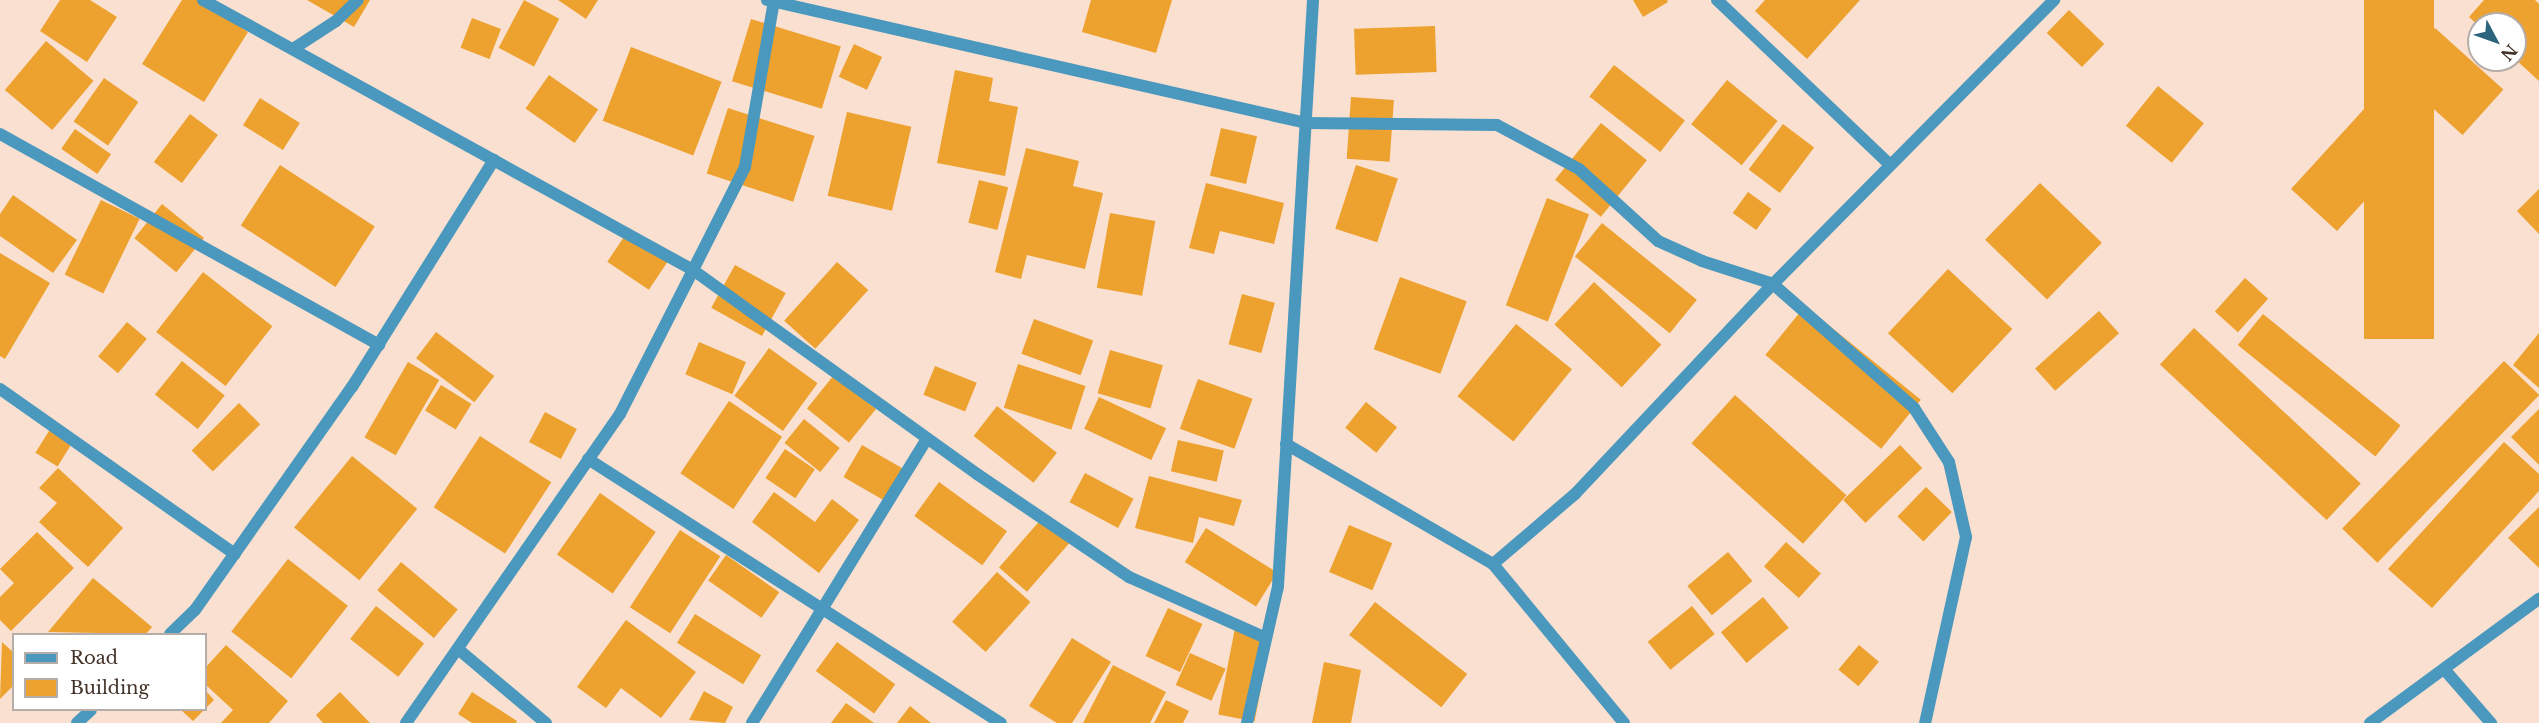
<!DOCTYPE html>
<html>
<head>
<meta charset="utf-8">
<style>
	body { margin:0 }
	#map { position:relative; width:2539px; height:723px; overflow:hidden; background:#fae0d0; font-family:"Libre Baskerville",serif }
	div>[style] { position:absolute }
	.building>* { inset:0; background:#eda12e; transform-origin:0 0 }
	.street>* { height:12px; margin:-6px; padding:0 6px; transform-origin:6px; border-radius:6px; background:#4b98be }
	span { translate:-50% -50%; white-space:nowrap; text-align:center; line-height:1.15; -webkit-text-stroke:5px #fff; paint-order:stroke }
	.legend { position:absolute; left:12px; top:633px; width:195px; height:78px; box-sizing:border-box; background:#fff; border:2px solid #b4ada9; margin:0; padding:8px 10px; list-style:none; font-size:18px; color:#433228 }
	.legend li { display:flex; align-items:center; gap:12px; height:30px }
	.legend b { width:30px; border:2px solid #b4ada9 }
	.north { position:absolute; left:2467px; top:12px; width:60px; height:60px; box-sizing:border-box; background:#fff; border:2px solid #b4ada9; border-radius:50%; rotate:131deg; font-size:16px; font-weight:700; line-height:24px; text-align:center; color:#433228 }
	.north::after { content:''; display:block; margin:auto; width:21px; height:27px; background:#2c637d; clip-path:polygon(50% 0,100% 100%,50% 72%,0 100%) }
</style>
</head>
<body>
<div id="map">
	<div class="building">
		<div style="clip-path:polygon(60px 0,90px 0,117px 17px,87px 62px,40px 31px)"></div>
		<div style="clip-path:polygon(182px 0,198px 0,248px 32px,204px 102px,142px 64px)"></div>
		<div style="clip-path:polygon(307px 0,370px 0,354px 27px)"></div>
		<div style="left:524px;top:0;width:40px;height:54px;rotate:28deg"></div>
		<div style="clip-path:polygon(558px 0,598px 0,586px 19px)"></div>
		<div style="clip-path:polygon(1091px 0,1172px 0,1156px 53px,1082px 32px)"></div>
		<div style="clip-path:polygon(1633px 0,1667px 0,1668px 2px,1643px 17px)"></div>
		<div style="clip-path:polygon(1765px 0,1860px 0,1807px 59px,1755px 11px)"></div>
		<div style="left:2364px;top:0;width:70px;height:339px"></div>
		<div style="clip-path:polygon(2484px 0,2535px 0,2539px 4px,2539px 81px,2515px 59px,2515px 24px,2479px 26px,2469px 17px)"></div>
		<div style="left:2069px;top:10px;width:49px;height:32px;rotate:44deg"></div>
		<div style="left:472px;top:18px;width:31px;height:32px;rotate:21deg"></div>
		<div style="left:751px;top:19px;width:94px;height:65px;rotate:17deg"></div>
		<div style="left:1435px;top:26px;width:46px;height:81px;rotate:88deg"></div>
		<div style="left:2435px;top:28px;width:92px;height:61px;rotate:42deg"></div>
		<div style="left:46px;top:41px;width:62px;height:64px;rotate:40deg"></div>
		<div style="left:854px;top:44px;width:31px;height:36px;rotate:25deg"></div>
		<div style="left:631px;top:47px;width:97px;height:79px;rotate:21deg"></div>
		<div style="left:1614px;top:65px;width:90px;height:40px;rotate:38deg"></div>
		<div style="clip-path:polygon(955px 70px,993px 78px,989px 101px,1018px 107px,1005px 176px,937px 163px)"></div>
		<div style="left:549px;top:75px;width:60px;height:41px;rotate:35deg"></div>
		<div style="left:104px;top:78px;width:42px;height:53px;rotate:35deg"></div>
		<div style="left:1727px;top:80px;width:65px;height:57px;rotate:39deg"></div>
		<div style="clip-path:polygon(2386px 85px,2418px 113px,2384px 151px,2398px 164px,2337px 231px,2291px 189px)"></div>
		<div style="left:2158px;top:86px;width:59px;height:51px;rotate:39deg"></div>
		<div style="left:1351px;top:97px;width:43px;height:62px;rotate:4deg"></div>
		<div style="left:260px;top:98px;width:47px;height:32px;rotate:32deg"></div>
		<div style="left:728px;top:108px;width:91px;height:69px;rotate:18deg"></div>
		<div style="left:847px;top:112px;width:66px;height:86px;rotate:13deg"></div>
		<div style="left:190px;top:114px;width:35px;height:60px;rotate:37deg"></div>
		<div style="left:1601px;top:123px;width:59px;height:73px;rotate:39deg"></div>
		<div style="left:1783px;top:124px;width:39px;height:57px;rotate:37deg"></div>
		<div style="left:1221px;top:128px;width:37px;height:49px;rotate:13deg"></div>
		<div style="left:75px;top:129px;width:44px;height:24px;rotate:35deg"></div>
		<div style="clip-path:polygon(1026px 148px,1079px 161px,1073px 186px,1103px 193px,1085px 269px,1027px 255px,1021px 279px,995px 272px)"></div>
		<div style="left:280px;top:165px;width:113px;height:72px;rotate:33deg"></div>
		<div style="left:1356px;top:165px;width:44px;height:67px;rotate:18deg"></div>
		<div style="left:979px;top:180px;width:30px;height:44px;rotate:14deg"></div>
		<div style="clip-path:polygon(1206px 183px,1284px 203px,1274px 244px,1220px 231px,1214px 254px,1189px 248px)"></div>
		<div style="left:2040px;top:183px;width:86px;height:79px;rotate:44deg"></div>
		<div style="clip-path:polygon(2539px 189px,2539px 234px,2517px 211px)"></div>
		<div style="left:1748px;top:192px;width:29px;height:26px;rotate:36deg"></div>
		<div style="clip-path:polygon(13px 195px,77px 240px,53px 273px,0 236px,0 214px)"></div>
		<div style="left:1547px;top:198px;width:45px;height:115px;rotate:21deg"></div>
		<div style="left:101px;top:200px;width:43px;height:83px;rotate:26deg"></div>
		<div style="left:162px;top:204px;width:54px;height:44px;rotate:39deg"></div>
		<div style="left:1110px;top:213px;width:46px;height:76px;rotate:10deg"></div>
		<div style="left:1602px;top:223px;width:122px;height:43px;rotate:39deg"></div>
		<div style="left:628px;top:231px;width:50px;height:37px;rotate:34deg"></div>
		<div style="clip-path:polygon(0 253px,50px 283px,5px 359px,0 356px)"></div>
		<div style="left:837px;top:262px;width:42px;height:79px;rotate:42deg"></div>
		<div style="left:735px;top:265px;width:58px;height:49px;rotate:29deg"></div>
		<div style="left:1948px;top:269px;width:88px;height:88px;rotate:43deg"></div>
		<div style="left:203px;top:272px;width:88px;height:76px;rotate:38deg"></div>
		<div style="left:1400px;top:277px;width:71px;height:77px;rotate:20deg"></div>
		<div style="left:2245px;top:278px;width:31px;height:45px;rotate:42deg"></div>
		<div style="left:1594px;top:282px;width:92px;height:58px;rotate:43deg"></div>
		<div style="left:1242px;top:294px;width:34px;height:52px;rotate:15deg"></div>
		<div style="left:1805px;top:306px;width:149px;height:63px;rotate:39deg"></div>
		<div style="left:2099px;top:311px;width:30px;height:86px;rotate:48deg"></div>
		<div style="left:2263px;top:314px;width:177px;height:40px;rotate:39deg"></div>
		<div style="left:1034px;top:319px;width:63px;height:37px;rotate:20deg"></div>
		<div style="left:127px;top:322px;width:26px;height:45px;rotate:40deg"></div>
		<div style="left:1516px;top:324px;width:72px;height:93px;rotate:39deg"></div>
		<div style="left:2194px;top:328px;width:228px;height:50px;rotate:43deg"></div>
		<div style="left:436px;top:332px;width:73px;height:33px;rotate:37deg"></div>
		<div style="clip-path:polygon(2539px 333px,2539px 388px,2513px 365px)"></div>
		<div style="left:699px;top:342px;width:51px;height:35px;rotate:23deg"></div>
		<div style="left:769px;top:348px;width:60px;height:59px;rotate:36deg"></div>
		<div style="left:1110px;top:350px;width:55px;height:45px;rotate:16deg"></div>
		<div style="left:182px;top:361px;width:55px;height:43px;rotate:39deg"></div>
		<div style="left:2504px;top:361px;width:49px;height:233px;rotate:44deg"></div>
		<div style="left:408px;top:362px;width:36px;height:87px;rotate:30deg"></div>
		<div style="left:1018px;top:364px;width:71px;height:46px;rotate:18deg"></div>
		<div style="left:935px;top:366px;width:45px;height:31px;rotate:22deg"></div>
		<div style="left:834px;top:375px;width:54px;height:43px;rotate:39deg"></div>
		<div style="left:1198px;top:379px;width:58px;height:53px;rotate:20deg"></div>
		<div style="left:441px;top:385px;width:36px;height:30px;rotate:32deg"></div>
		<div style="left:1735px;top:395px;width:150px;height:65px;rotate:42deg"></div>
		<div style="left:1099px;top:397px;width:74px;height:35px;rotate:25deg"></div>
		<div style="left:729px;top:401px;width:64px;height:87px;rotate:34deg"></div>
		<div style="left:1366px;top:402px;width:40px;height:33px;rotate:39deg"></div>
		<div style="left:239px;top:403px;width:30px;height:67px;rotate:45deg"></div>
		<div style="left:997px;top:406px;width:76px;height:38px;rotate:38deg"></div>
		<div style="clip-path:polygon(2539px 409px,2539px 465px,2511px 437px)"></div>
		<div style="left:545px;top:412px;width:36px;height:34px;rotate:28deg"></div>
		<div style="left:804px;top:419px;width:46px;height:31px;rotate:39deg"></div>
		<div style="left:54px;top:423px;width:26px;height:35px;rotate:32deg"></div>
		<div style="left:480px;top:436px;width:85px;height:85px;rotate:33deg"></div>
		<div style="left:1178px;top:440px;width:47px;height:32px;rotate:13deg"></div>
		<div style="clip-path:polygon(2504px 442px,2539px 474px,2539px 491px,2432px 608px,2388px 569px)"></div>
		<div style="left:862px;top:445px;width:48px;height:37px;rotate:30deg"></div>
		<div style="left:1900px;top:445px;width:32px;height:79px;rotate:46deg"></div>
		<div style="left:785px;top:449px;width:36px;height:35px;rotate:34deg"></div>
		<div style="left:352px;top:456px;width:84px;height:92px;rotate:39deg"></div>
		<div style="clip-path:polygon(58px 468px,123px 528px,88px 567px,39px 522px,57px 503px,39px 488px)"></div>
		<div style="left:1085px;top:473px;width:55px;height:33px;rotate:28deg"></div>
		<div style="clip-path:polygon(1149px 476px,1242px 500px,1234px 526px,1199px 517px,1193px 543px,1135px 528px)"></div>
		<div style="left:939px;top:482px;width:84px;height:42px;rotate:36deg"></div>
		<div style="left:1926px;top:487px;width:36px;height:41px;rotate:44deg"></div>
		<div style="clip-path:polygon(774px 492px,815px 522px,832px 499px,859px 520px,819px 573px,752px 522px)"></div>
		<div style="left:600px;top:493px;width:68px;height:75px;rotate:35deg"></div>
		<div style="clip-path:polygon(2539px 507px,2539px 568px,2508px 538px)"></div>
		<div style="left:1043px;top:517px;width:37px;height:67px;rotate:41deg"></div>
		<div style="left:1349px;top:525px;width:47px;height:51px;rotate:23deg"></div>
		<div style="left:1206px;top:528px;width:84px;height:40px;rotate:32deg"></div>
		<div style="left:680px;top:530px;width:48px;height:92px;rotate:33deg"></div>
		<div style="clip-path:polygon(37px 532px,74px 568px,11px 631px,0 620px,0 597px,14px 583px,0 569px)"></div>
		<div style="left:1786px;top:542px;width:47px;height:33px;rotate:42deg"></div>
		<div style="left:1728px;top:552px;width:38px;height:53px;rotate:50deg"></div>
		<div style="left:726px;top:555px;width:65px;height:31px;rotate:35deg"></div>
		<div style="left:288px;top:559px;width:76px;height:92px;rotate:38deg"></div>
		<div style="left:401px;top:562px;width:74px;height:37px;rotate:40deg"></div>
		<div style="left:997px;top:572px;width:45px;height:67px;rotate:42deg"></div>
		<div style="clip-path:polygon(93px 578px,152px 627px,146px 634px,48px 632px)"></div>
		<div style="left:1763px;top:597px;width:40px;height:55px;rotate:50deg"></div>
		<div style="left:1375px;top:602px;width:117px;height:42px;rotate:38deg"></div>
		<div style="left:376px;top:606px;width:61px;height:42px;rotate:38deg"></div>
		<div style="left:1692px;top:606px;width:36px;height:57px;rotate:51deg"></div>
		<div style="left:1168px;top:608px;width:38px;height:53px;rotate:25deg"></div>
		<div style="left:695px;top:614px;width:78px;height:34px;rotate:32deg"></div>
		<div style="clip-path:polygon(626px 620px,696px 672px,661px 718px,621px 688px,606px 708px,577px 687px)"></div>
		<div style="left:1235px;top:628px;width:37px;height:88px;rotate:11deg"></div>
		<div style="clip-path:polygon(1072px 638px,1111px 662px,1072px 723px,1057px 723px,1029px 706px)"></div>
		<div style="clip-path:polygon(2px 642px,14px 653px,14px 685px,0 699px)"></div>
		<div style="left:837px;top:642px;width:72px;height:36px;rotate:36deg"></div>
		<div style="clip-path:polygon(226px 645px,288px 701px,269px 723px,221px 723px,233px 710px,206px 685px,206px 667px)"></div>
		<div style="left:1859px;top:645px;width:26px;height:32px;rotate:40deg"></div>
		<div style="left:1190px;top:653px;width:39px;height:35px;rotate:24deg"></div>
		<div style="clip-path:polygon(1324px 662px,1361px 670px,1351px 723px,1312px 723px)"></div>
		<div style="clip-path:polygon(1113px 665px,1166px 692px,1150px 723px,1083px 723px)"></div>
		<div style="clip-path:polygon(206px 691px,214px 700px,206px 708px)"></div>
		<div style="clip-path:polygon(704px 691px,733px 707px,725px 723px,689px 720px)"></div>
		<div style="clip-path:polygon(340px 692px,370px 723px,323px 723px,316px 715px)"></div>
		<div style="clip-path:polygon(472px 692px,517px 721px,516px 723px,472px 723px,458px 714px)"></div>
		<div style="clip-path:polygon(1166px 700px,1189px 711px,1183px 723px,1154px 723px)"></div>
		<div style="clip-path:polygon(846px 703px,874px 723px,831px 723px)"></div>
		<div style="clip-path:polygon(910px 706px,931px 723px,897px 723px)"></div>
		<div style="clip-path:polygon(181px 710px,204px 710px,193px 721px)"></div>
	</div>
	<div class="street">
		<div style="left:203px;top:0;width:559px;rotate:28.86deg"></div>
		<div style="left:693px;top:270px;width:350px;rotate:35.7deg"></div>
		<div style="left:977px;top:474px;width:184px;rotate:34.1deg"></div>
		<div style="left:1129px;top:577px;width:150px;rotate:24deg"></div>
		<div style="left:767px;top:0;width:553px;rotate:12.85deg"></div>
		<div style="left:1306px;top:123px;width:191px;rotate:0.6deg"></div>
		<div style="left:1497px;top:125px;width:93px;rotate:28.2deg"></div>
		<div style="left:1579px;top:169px;width:107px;rotate:42.3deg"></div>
		<div style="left:1658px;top:241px;width:48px;rotate:24.4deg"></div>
		<div style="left:1702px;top:261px;width:75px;rotate:17.9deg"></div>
		<div style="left:1773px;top:284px;width:188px;rotate:41.3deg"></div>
		<div style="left:1914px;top:408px;width:64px;rotate:57.1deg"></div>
		<div style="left:1949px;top:462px;width:77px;rotate:77.2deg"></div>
		<div style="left:1966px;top:537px;width:190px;rotate:102.4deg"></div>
		<div style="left:1717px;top:0;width:239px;rotate:43.6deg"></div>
		<div style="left:293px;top:49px;width:51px;rotate:-33.1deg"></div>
		<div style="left:336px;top:21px;width:30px;rotate:-44deg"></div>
		<div style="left:0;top:134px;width:434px;rotate:29.1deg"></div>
		<div style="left:0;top:389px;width:287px;rotate:35.1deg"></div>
		<div style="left:1286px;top:444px;width:239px;rotate:30.1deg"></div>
		<div style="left:1493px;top:564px;width:108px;rotate:-40.5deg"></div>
		<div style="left:1575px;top:494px;width:289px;rotate:-46.7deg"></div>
		<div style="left:1773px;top:284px;width:400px;rotate:-45.3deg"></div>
		<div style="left:588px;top:459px;width:490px;rotate:32.6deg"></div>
		<div style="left:1493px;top:564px;width:206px;rotate:50.5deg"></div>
		<div style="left:170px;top:634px;width:35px;rotate:-44deg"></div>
		<div style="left:195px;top:610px;width:273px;rotate:-54.9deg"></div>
		<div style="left:352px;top:387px;width:268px;rotate:-58deg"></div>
		<div style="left:458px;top:649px;width:115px;rotate:40.1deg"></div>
		<div style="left:2444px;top:669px;width:72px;rotate:49deg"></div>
		<div style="left:77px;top:723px;width:19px;rotate:-43deg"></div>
		<div style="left:406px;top:723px;width:376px;rotate:-55.3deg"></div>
		<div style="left:620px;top:414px;width:161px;rotate:-63.1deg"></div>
		<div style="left:693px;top:270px;width:115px;rotate:-63.2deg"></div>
		<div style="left:745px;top:167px;width:169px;rotate:-80.1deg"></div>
		<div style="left:752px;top:723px;width:334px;rotate:-58.4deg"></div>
		<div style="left:1247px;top:723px;width:140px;rotate:-77.2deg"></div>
		<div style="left:1278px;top:586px;width:587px;rotate:-86.58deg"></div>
		<div style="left:2370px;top:723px;width:210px;rotate:-36.3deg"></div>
	</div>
	<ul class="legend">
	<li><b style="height:8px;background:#4b98be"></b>Road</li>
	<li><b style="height:16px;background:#eda12e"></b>Building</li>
	</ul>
	<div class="north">N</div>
</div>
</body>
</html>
